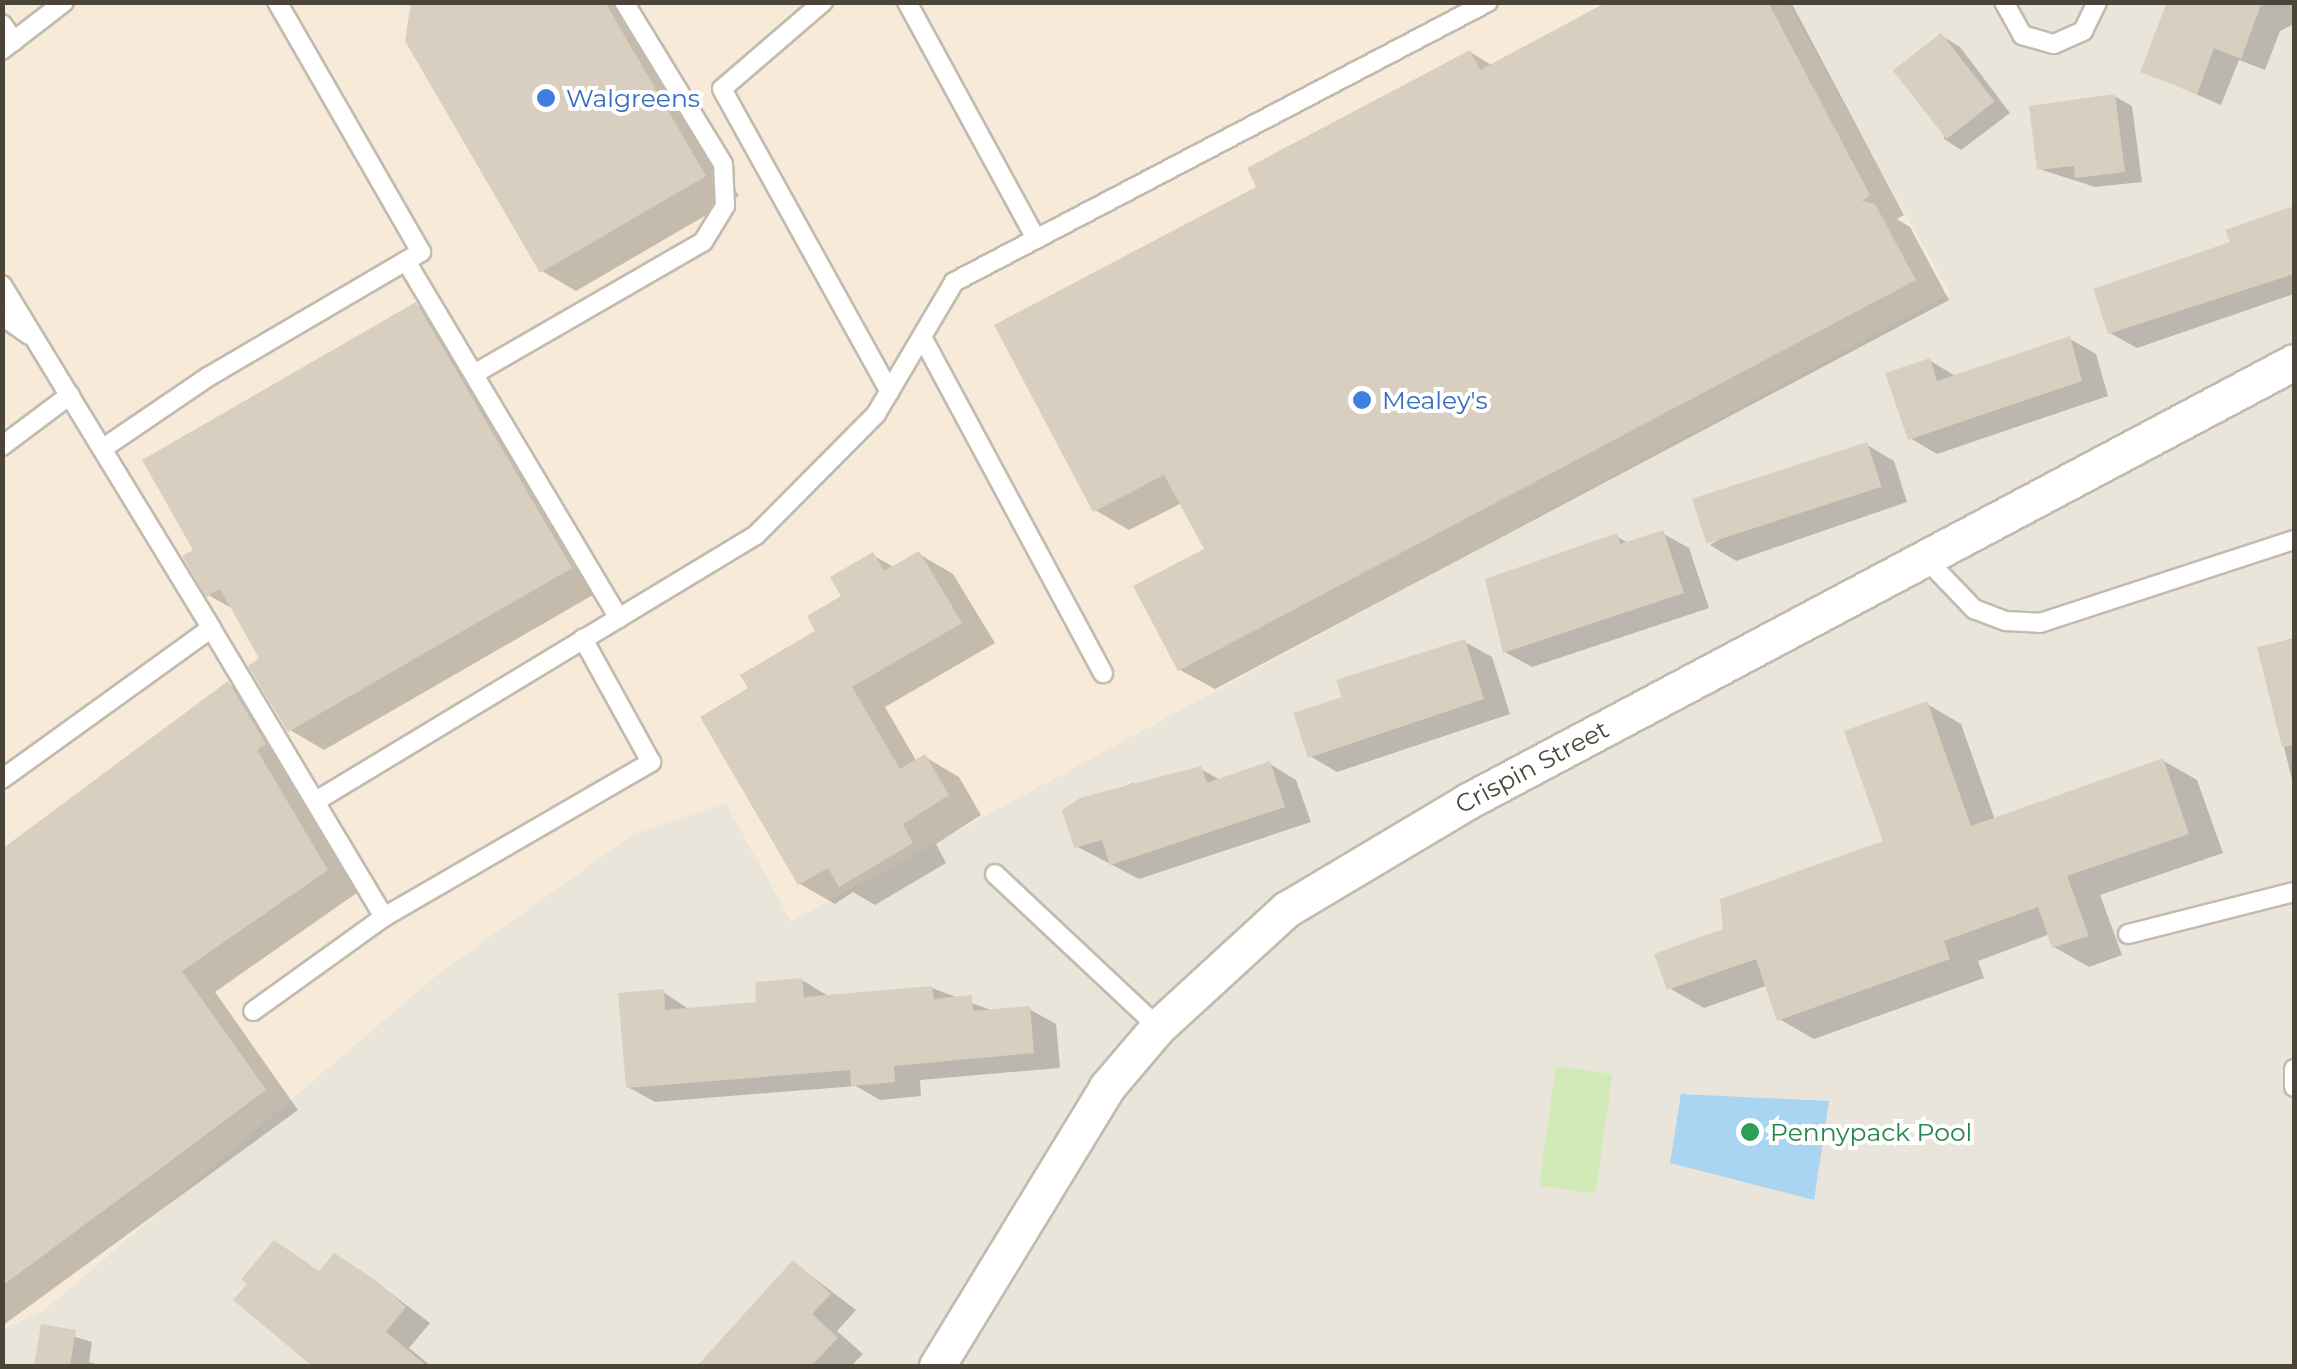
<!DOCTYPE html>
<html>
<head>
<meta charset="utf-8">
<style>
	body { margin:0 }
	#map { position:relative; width:2297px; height:1369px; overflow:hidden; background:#f6f3ec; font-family:Montserrat,sans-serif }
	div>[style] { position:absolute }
	.residential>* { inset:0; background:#eae5da }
	.commercial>* { inset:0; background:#f7ead8 }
	.green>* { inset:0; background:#d2eab5; transform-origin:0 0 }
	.water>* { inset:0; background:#a9d4f2 }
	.shadow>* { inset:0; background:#0003 }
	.building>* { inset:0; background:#d8cfc1; transform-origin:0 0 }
	.roads { filter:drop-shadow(2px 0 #c2bbae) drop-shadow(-2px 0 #c2bbae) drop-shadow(0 2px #c2bbae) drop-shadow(0 -2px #c2bbae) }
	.service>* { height:18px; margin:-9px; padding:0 9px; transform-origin:9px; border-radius:9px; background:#fff }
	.minor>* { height:35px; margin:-17.5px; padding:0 17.5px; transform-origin:17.5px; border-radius:17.5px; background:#fff }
	.dots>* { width:28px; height:28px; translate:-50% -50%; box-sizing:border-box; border:5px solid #fff; border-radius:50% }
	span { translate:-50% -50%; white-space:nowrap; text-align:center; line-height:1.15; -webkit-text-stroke:8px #fff; paint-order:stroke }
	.shop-label { font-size:25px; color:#366cbe }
	.left { translate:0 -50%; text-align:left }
	.street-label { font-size:25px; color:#4b4439 }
	.leisure-label { font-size:25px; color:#27864d }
	.frame { position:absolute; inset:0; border:5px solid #4b4439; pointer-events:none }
</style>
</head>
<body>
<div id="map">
	<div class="residential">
		<div style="clip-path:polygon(1787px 3px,2294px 3px,2294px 1366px,3px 1366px,2px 1329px,44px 1310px,438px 974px,633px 834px,726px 803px,791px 921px,1949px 293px)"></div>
	</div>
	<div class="commercial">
		<div style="clip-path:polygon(2px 3px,1787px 3px,1949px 294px,791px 921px,726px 803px,633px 834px,438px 974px,44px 1310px,3px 1329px)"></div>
	</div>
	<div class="green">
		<div style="left:1556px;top:1066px;width:57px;height:121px;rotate:8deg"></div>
	</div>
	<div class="water">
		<div style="clip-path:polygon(1681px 1094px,1829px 1101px,1814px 1200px,1670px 1163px)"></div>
	</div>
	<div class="shadow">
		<div style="clip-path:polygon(414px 2px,626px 2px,739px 196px,576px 291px,542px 271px)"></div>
		<div style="clip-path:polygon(1612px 2px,1791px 2px,1904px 215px,1897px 219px,1910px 227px,1949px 300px,1215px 689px,1180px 670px,1207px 550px,1182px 503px,1129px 530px,1095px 510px,1260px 188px,1470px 52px,1493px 66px)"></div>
		<div style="clip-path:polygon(2170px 2px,2294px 2px,2294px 24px,2280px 31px,2265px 70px,2239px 60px,2221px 105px,2143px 71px)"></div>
		<div style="clip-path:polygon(1942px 36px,1960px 47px,2010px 113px,1961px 150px,1944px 139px)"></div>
		<div style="clip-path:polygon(2114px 96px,2132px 106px,2142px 182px,2095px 187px,2039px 169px)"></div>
		<div style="clip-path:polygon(2289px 235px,2294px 294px,2137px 348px,2110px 333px)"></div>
		<div style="clip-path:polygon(416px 305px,450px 325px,605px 588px,324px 750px,290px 730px,263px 658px,235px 610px,208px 595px,197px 551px)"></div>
		<div style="clip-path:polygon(2070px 339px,2096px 354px,2108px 396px,1937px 454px,1910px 438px,1929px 360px,1957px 377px)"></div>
		<div style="clip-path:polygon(1867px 445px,1894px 461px,1907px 502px,1736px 561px,1710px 545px)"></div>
		<div style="clip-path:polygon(1662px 533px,1689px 548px,1709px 608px,1532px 667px,1505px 652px,1616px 536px,1630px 544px)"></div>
		<div style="clip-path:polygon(919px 554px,953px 574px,995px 643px,885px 707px,917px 762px,925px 757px,959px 777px,981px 815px,936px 844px,946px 863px,875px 905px,853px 892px,835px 904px,800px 884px,818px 631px,873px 555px,895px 568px)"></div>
		<div style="clip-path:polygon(2294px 638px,2294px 788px,2260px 648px)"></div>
		<div style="clip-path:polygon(1465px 642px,1492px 657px,1510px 714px,1337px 772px,1310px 756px,1345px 699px)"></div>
		<div style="clip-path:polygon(228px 684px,263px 704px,361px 890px,215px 992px,298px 1110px,2px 1326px,2px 852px)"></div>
		<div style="clip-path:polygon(1927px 704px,1961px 724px,1995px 820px,2162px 760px,2197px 780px,2223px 853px,2100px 895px,2122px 955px,2089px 967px,2054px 947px,2050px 934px,1978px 961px,1984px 978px,1814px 1039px,1779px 1019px,1768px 985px,1704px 1008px,1669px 988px,1726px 931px,1887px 842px)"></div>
		<div style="clip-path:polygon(1270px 764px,1296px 780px,1311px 822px,1139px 879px,1076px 846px,1065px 811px,1133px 783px,1140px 787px,1201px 769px,1222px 781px)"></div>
		<div style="clip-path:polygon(802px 980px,828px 996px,932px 988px,996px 1012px,1029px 1009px,1056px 1024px,1060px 1068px,920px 1080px,921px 1096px,880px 1100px,856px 1086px,655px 1102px,628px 1087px,663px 992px,690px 1010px,759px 1004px)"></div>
		<div style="clip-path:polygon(794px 1263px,856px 1310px,837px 1331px,863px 1354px,851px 1366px,699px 1366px)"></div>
		<div style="clip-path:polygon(360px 1270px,430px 1323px,409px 1348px,431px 1366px,315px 1366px,236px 1300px,321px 1272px)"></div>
		<div style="clip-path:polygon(43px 1327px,92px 1342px,89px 1362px,102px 1366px,40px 1366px)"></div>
	</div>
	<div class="building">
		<div style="clip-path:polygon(411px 2px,605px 2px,706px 176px,540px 273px,405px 41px)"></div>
		<div style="clip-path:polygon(1607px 2px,1768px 2px,1870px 195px,1862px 201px,1875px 204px,1916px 280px,1178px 671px,1133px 586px,1204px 549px,1164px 475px,1093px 512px,994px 325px,1256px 187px,1247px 168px,1470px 50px,1480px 70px)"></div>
		<div style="clip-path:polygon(2167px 2px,2262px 2px,2241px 59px,2214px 48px,2197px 94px,2140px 72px)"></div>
		<div style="left:1941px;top:33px;width:87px;height:61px;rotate:52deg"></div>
		<div style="clip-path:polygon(2115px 94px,2125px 172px,2075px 178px,2074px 166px,2037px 170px,2029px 106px)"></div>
		<div style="clip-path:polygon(2294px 206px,2294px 274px,2108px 334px,2093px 289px,2230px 242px,2225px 230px)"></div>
		<div style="clip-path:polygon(416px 302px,572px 568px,288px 732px,248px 666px,259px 658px,220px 589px,206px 597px,182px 556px,193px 550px,142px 460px)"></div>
		<div style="clip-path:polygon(2070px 336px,2082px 381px,1908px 440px,1885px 373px,1930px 358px,1937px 381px)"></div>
		<div style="left:1867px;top:442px;width:47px;height:184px;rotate:72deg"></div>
		<div style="clip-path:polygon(1663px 530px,1684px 593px,1503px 653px,1485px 579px,1617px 533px,1620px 544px)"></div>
		<div style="clip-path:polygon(919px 551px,962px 623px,852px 687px,900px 769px,925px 754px,949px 795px,903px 824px,913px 843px,839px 887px,828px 868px,798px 885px,700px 717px,748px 688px,740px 675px,815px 631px,807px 616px,841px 596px,830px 577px,873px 552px,884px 571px)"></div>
		<div style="clip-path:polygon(1465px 639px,1484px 699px,1308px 758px,1293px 713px,1342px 697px,1336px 680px)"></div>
		<div style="clip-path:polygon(2294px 639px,2294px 745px,2282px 747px,2257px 647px)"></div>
		<div style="clip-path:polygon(228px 681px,266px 744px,257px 750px,328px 870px,182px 971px,266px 1090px,2px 1286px,2px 849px)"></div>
		<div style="clip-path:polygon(1927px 701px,1971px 826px,2163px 758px,2189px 834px,2067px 876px,2089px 936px,2052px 948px,2038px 907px,1944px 941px,1950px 959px,1777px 1021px,1756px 959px,1667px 990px,1654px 954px,1723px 929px,1720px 899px,1883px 841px,1844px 731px)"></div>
		<div style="clip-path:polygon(1270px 761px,1285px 807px,1110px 865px,1102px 840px,1074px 848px,1062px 810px,1080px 798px,1201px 766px,1207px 783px)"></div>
		<div style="clip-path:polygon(802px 978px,804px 997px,932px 986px,934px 999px,972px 995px,973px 1011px,1030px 1006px,1034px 1053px,894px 1066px,895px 1082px,851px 1086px,850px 1070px,626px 1088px,618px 993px,664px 989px,665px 1010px,756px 1002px,755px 982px)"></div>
		<div style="clip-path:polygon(274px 1240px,319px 1271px,334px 1253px,374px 1279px,406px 1307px,386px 1332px,427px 1366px,312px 1366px,233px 1300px,247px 1284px,241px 1279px)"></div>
		<div style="clip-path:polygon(793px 1260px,831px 1294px,812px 1314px,838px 1338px,811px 1366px,697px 1366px)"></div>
		<div style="clip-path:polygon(41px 1324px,76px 1330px,70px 1366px,34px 1366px)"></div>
	</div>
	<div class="roads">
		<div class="service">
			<div style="left:823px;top:2px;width:133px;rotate:139.3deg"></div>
			<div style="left:722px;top:89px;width:346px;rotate:61deg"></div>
			<div style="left:907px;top:2px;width:270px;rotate:61.4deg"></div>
			<div style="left:2004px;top:2px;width:38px;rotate:61deg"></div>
			<div style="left:2022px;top:35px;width:33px;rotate:16deg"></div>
			<div style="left:2054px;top:44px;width:32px;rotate:-24deg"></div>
			<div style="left:2083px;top:31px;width:32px;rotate:-64deg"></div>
			<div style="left:2px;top:24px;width:21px;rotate:55deg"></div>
			<div style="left:2px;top:50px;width:78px;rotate:-37.7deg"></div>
			<div style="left:406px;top:261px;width:416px;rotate:59.2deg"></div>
			<div style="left:2px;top:285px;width:402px;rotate:58.6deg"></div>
			<div style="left:2px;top:316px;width:33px;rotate:35deg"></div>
			<div style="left:922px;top:337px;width:382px;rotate:61.7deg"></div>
			<div style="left:474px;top:374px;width:264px;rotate:-30deg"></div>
			<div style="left:703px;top:242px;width:42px;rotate:-58.6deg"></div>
			<div style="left:725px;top:206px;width:42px;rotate:-92.7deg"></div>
			<div style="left:723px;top:164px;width:190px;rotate:-121.4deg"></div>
			<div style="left:2px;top:446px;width:85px;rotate:-36.9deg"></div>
			<div style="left:102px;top:449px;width:128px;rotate:-34.2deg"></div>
			<div style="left:208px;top:377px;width:247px;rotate:-30.4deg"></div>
			<div style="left:421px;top:252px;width:289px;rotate:-119.9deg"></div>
			<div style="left:1925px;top:558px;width:71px;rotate:46.1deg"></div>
			<div style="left:1974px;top:609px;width:34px;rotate:21deg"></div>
			<div style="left:2006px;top:621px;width:34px;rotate:3deg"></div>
			<div style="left:2040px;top:623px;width:267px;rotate:-18.1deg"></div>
			<div style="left:2px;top:779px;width:258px;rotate:-35.8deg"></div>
			<div style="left:211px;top:628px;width:337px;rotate:59.1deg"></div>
			<div style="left:384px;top:917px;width:161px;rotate:144.3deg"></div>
			<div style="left:316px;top:801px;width:514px;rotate:-31.15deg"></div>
			<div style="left:756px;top:535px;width:170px;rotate:-45.2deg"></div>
			<div style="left:876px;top:414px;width:153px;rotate:-59.4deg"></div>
			<div style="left:954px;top:282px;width:603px;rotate:-27.67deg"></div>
			<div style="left:995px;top:874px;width:224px;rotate:43.2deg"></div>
			<div style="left:384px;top:917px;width:309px;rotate:-30.1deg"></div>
			<div style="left:651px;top:762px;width:141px;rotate:-118.9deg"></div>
			<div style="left:2128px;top:934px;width:171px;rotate:-14.2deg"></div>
			<div style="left:2294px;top:1069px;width:18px;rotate:90deg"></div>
		</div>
		<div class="minor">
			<div style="left:937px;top:1366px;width:327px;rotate:-58.6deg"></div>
			<div style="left:1107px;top:1087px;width:79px;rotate:-49.6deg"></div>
			<div style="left:1158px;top:1027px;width:175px;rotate:-42.5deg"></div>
			<div style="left:1287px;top:909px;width:211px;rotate:-30.8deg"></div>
			<div style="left:1468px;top:801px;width:935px;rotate:-27.99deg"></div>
		</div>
	</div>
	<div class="dots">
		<div style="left:546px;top:98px;background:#3f7fe0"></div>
		<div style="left:1362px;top:400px;background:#3f7fe0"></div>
		<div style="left:1750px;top:1132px;background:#2e9e5b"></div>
	</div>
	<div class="shop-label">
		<span class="left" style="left:566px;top:98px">Walgreens</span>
		<span class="left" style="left:1382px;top:400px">Mealey's</span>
	</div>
	<div class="street-label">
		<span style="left:1532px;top:767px;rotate:-28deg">Crispin Street</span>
	</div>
	<div class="leisure-label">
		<span class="left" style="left:1770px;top:1132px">Pennypack Pool</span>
	</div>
	<div class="frame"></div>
</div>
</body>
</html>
